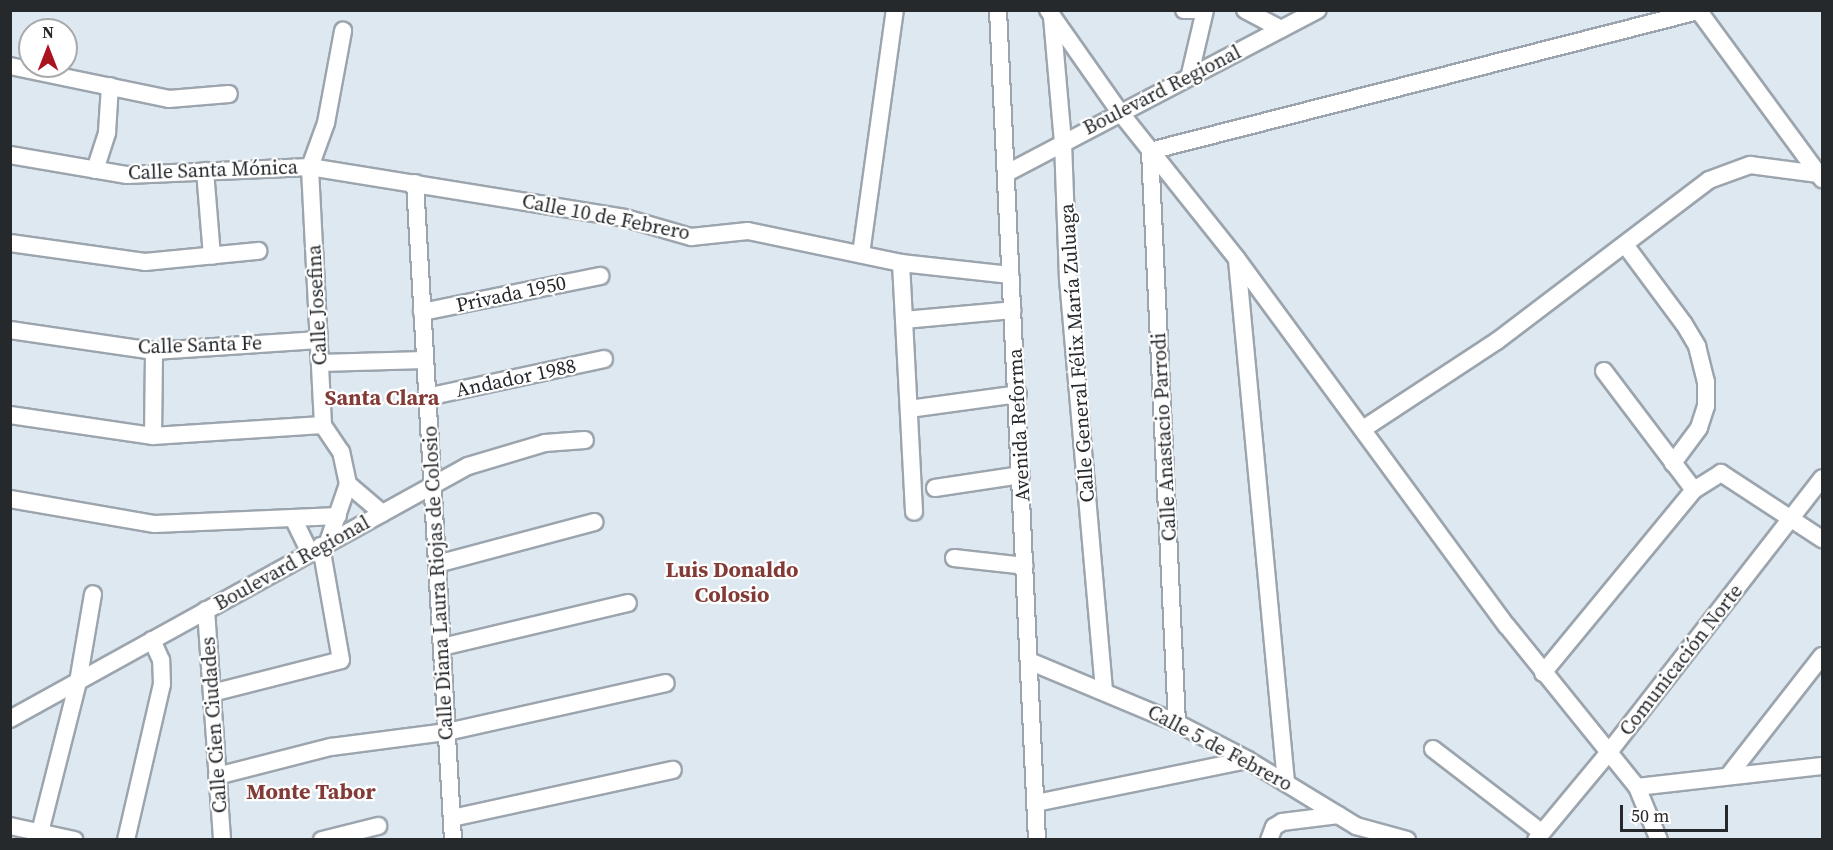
<!DOCTYPE html>
<html>
<head>
<meta charset="utf-8">
<style>
	body { margin:0 }
	#map { position:relative; width:1833px; height:850px; overflow:hidden; background:#dee8f1; font-family:"Source Serif 4",serif }
	div>[style] { position:absolute }
	.roads { filter:drop-shadow(2px 0 #9ca5ad) drop-shadow(-2px 0 #9ca5ad) drop-shadow(0 2px #9ca5ad) drop-shadow(0 -2px #9ca5ad) }
	.street>* { height:16px; margin:-8px; padding:0 8px; transform-origin:8px; border-radius:8px; background:#fff }
	span { translate:-50% -50%; white-space:nowrap; text-align:center; line-height:1.15; -webkit-text-stroke:4.5px #fff; paint-order:stroke }
	.street-label { font-size:20px; color:#26292c }
	.quarter-label { font-size:22px; color:#833b37; font-weight:700 }
	.frame { position:absolute; inset:0; border:12px solid #26292c; pointer-events:none }
	.north { position:absolute; left:18px; top:18px; width:60px; height:60px; box-sizing:border-box; background:#fff; border:2px solid #a8a9ab; border-radius:50%; rotate:0deg; font-size:16px; font-weight:700; line-height:24px; text-align:center; color:#26292c }
	.north::after { content:''; display:block; margin:auto; width:21px; height:27px; background:#a91420; clip-path:polygon(50% 0,100% 100%,50% 72%,0 100%) }
	.scale { position:absolute; left:1620px; top:805px; width:108px; height:27px; box-sizing:border-box; border:3px solid #26292c; border-top:0; padding-left:8px; font-size:18px; line-height:21px; white-space:nowrap; color:#26292c; -webkit-text-stroke:4px #fff; paint-order:stroke }
</style>
</head>
<body>
<div id="map">
	<div class="roads">
		<div class="street">
			<div style="left:998px;top:10px;width:831px;rotate:87.31deg"></div>
			<div style="left:1048px;top:10px;width:123px;rotate:54.9deg"></div>
			<div style="left:1119px;top:111px;width:189px;rotate:51.4deg"></div>
			<div style="left:1237px;top:259px;width:456px;rotate:53.7deg"></div>
			<div style="left:1507px;top:626px;width:207px;rotate:51.1deg"></div>
			<div style="left:1637px;top:787px;width:57px;rotate:67.5deg"></div>
			<div style="left:1184px;top:10px;width:15px"></div>
			<div style="left:1245px;top:10px;width:41px;rotate:27.8deg"></div>
			<div style="left:1698px;top:10px;width:210px;rotate:53.7deg"></div>
			<div style="left:1052px;top:17px;width:125px;rotate:85deg"></div>
			<div style="left:1063px;top:142px;width:137px;rotate:87.9deg"></div>
			<div style="left:1068px;top:279px;width:413px;rotate:85deg"></div>
			<div style="left:10px;top:66px;width:162px;rotate:11.7deg"></div>
			<div style="left:169px;top:99px;width:60px;rotate:-4.8deg"></div>
			<div style="left:1190px;top:74px;width:66px;rotate:-76.8deg"></div>
			<div style="left:10px;top:155px;width:119px;rotate:9.7deg"></div>
			<div style="left:127px;top:175px;width:183px;rotate:-2.5deg"></div>
			<div style="left:310px;top:167px;width:319px;rotate:9.2deg"></div>
			<div style="left:625px;top:218px;width:69px;rotate:16.1deg"></div>
			<div style="left:691px;top:237px;width:57px;rotate:-6deg"></div>
			<div style="left:748px;top:231px;width:156px;rotate:11.8deg"></div>
			<div style="left:901px;top:263px;width:110px;rotate:6.3deg"></div>
			<div style="left:95px;top:170px;width:40px;rotate:-72deg"></div>
			<div style="left:107px;top:132px;width:46px;rotate:-86.3deg"></div>
			<div style="left:205px;top:171px;width:85px;rotate:85.3deg"></div>
			<div style="left:1007px;top:173px;width:351px;rotate:-27.7deg"></div>
			<div style="left:415px;top:183px;width:658px;rotate:86.69deg"></div>
			<div style="left:10px;top:243px;width:136px;rotate:8deg"></div>
			<div style="left:145px;top:262px;width:114px;rotate:-5.6deg"></div>
			<div style="left:1626px;top:246px;width:97px;rotate:53.4deg"></div>
			<div style="left:1684px;top:324px;width:26px;rotate:59deg"></div>
			<div style="left:1697px;top:346px;width:37px;rotate:76deg"></div>
			<div style="left:1706px;top:382px;width:24px;rotate:90deg"></div>
			<div style="left:1706px;top:406px;width:23px;rotate:108deg"></div>
			<div style="left:1699px;top:428px;width:44px;rotate:126.6deg"></div>
			<div style="left:861px;top:254px;width:246px;rotate:-82.1deg"></div>
			<div style="left:1237px;top:260px;width:524px;rotate:84.64deg"></div>
			<div style="left:901px;top:263px;width:249px;rotate:87deg"></div>
			<div style="left:422px;top:312px;width:182px;rotate:-11.4deg"></div>
			<div style="left:904px;top:320px;width:109px;rotate:-5.2deg"></div>
			<div style="left:10px;top:330px;width:146px;rotate:8.3deg"></div>
			<div style="left:154px;top:351px;width:165px;rotate:-3.8deg"></div>
			<div style="left:320px;top:363px;width:105px;rotate:-1.6deg"></div>
			<div style="left:1604px;top:371px;width:149px;rotate:52.9deg"></div>
			<div style="left:427px;top:397px;width:181px;rotate:-12.1deg"></div>
			<div style="left:909px;top:409px;width:110px;rotate:-7.8deg"></div>
			<div style="left:10px;top:415px;width:145px;rotate:8.4deg"></div>
			<div style="left:153px;top:436px;width:170px;rotate:-3.7deg"></div>
			<div style="left:1363px;top:429px;width:160px;rotate:-33.3deg"></div>
			<div style="left:1497px;top:341px;width:266px;rotate:-37.2deg"></div>
			<div style="left:1709px;top:180px;width:44px;rotate:-20.1deg"></div>
			<div style="left:1750px;top:165px;width:69px;rotate:7.5deg"></div>
			<div style="left:153px;top:436px;width:85px;rotate:-89.3deg"></div>
			<div style="left:348px;top:484px;width:45px;rotate:40.5deg"></div>
			<div style="left:935px;top:488px;width:87px;rotate:-8.6deg"></div>
			<div style="left:10px;top:499px;width:147px;rotate:9.8deg"></div>
			<div style="left:155px;top:524px;width:183px;rotate:-2.5deg"></div>
			<div style="left:293px;top:518px;width:39px;rotate:64deg"></div>
			<div style="left:328px;top:542px;width:61px;rotate:-71deg"></div>
			<div style="left:348px;top:484px;width:33px;rotate:-102deg"></div>
			<div style="left:341px;top:452px;width:32px;rotate:-124deg"></div>
			<div style="left:323px;top:425px;width:258px;rotate:-92.9deg"></div>
			<div style="left:310px;top:167px;width:47px;rotate:-70deg"></div>
			<div style="left:326px;top:123px;width:94px;rotate:-79.5deg"></div>
			<div style="left:954px;top:558px;width:71px;rotate:6.4deg"></div>
			<div style="left:437px;top:564px;width:163px;rotate:-14.9deg"></div>
			<div style="left:206px;top:610px;width:231px;rotate:86deg"></div>
			<div style="left:442px;top:647px;width:191px;rotate:-13.3deg"></div>
			<div style="left:1029px;top:661px;width:160px;rotate:22.7deg"></div>
			<div style="left:1177px;top:723px;width:80px;rotate:27.5deg"></div>
			<div style="left:1248px;top:760px;width:127px;rotate:31.4deg"></div>
			<div style="left:1356px;top:826px;width:53px;rotate:15.4deg"></div>
			<div style="left:1543px;top:673px;width:237px;rotate:-50.5deg"></div>
			<div style="left:1694px;top:490px;width:32px;rotate:-32deg"></div>
			<div style="left:1721px;top:473px;width:121px;rotate:33.2deg"></div>
			<div style="left:212px;top:693px;width:133px;rotate:-14.3deg"></div>
			<div style="left:341px;top:660px;width:116px;rotate:-100deg"></div>
			<div style="left:10px;top:719px;width:523px;rotate:-28.92deg"></div>
			<div style="left:468px;top:466px;width:80px;rotate:-16.6deg"></div>
			<div style="left:545px;top:443px;width:40px;rotate:-4.3deg"></div>
			<div style="left:1177px;top:723px;width:573px;rotate:-92.7deg"></div>
			<div style="left:1150px;top:151px;width:566px;rotate:-14.33deg"></div>
			<div style="left:1433px;top:749px;width:136px;rotate:37.5deg"></div>
			<div style="left:1729px;top:775px;width:151px;rotate:-52deg"></div>
			<div style="left:217px;top:776px;width:118px;rotate:-14.3deg"></div>
			<div style="left:331px;top:747px;width:117px;rotate:-7.4deg"></div>
			<div style="left:447px;top:732px;width:224px;rotate:-12.6deg"></div>
			<div style="left:1637px;top:787px;width:186px;rotate:-6.5deg"></div>
			<div style="left:1036px;top:803px;width:216px;rotate:-11.5deg"></div>
			<div style="left:452px;top:818px;width:226px;rotate:-12.3deg"></div>
			<div style="left:10px;top:826px;width:66px;rotate:12.2deg"></div>
			<div style="left:38px;top:840px;width:163px;rotate:-75.8deg"></div>
			<div style="left:78px;top:682px;width:89px;rotate:-80.3deg"></div>
			<div style="left:126px;top:840px;width:160px;rotate:-77deg"></div>
			<div style="left:162px;top:684px;width:24px;rotate:-92deg"></div>
			<div style="left:161px;top:660px;width:22px;rotate:-114deg"></div>
			<div style="left:322px;top:840px;width:58px;rotate:-14deg"></div>
			<div style="left:1269px;top:840px;width:14px;rotate:-69deg"></div>
			<div style="left:1274px;top:827px;width:9px;rotate:-32deg"></div>
			<div style="left:1282px;top:822px;width:57px;rotate:-7deg"></div>
			<div style="left:1536px;top:840px;width:114px;rotate:-50.3deg"></div>
			<div style="left:1609px;top:752px;width:347px;rotate:-52.1deg"></div>
		</div>
	</div>
	<div class="street-label">
		<span style="left:1162px;top:90px;rotate:-27deg">Boulevard Regional</span>
		<span style="left:213px;top:170px;rotate:-2deg">Calle Santa Mónica</span>
		<span style="left:606px;top:217px;rotate:11deg">Calle 10 de Febrero</span>
		<span style="left:511px;top:294px;rotate:-12deg">Privada 1950</span>
		<span style="left:317px;top:305px;rotate:-93deg">Calle Josefina</span>
		<span style="left:200px;top:345px;rotate:-2deg">Calle Santa Fe</span>
		<span style="left:1077px;top:353px;rotate:-94deg">Calle General Félix María Zuluaga</span>
		<span style="left:516px;top:378px;rotate:-12deg">Andador 1988</span>
		<span style="left:1019px;top:425px;rotate:-93deg">Avenida Reforma</span>
		<span style="left:1164px;top:437px;rotate:-93deg">Calle Anastacio Parrodi</span>
		<span style="left:292px;top:563px;rotate:-29deg">Boulevard Regional</span>
		<span style="left:438px;top:583px;rotate:-93deg">Calle Diana Laura Riojas de Colosio</span>
		<span style="left:1681px;top:660px;rotate:-52deg">Comunicación Norte</span>
		<span style="left:214px;top:725px;rotate:-94deg">Calle Cien Ciudades</span>
		<span style="left:1220px;top:748px;rotate:28deg">Calle 5 de Febrero</span>
	</div>
	<div class="quarter-label">
		<span style="left:382px;top:398px">Santa Clara</span>
		<span style="left:732px;top:582px">Luis Donaldo<br>Colosio</span>
		<span style="left:311px;top:792px">Monte Tabor</span>
	</div>
	<div class="frame"></div>
	<div class="north">N</div>
	<div class="scale">50 m</div>
</div>
</body>
</html>
